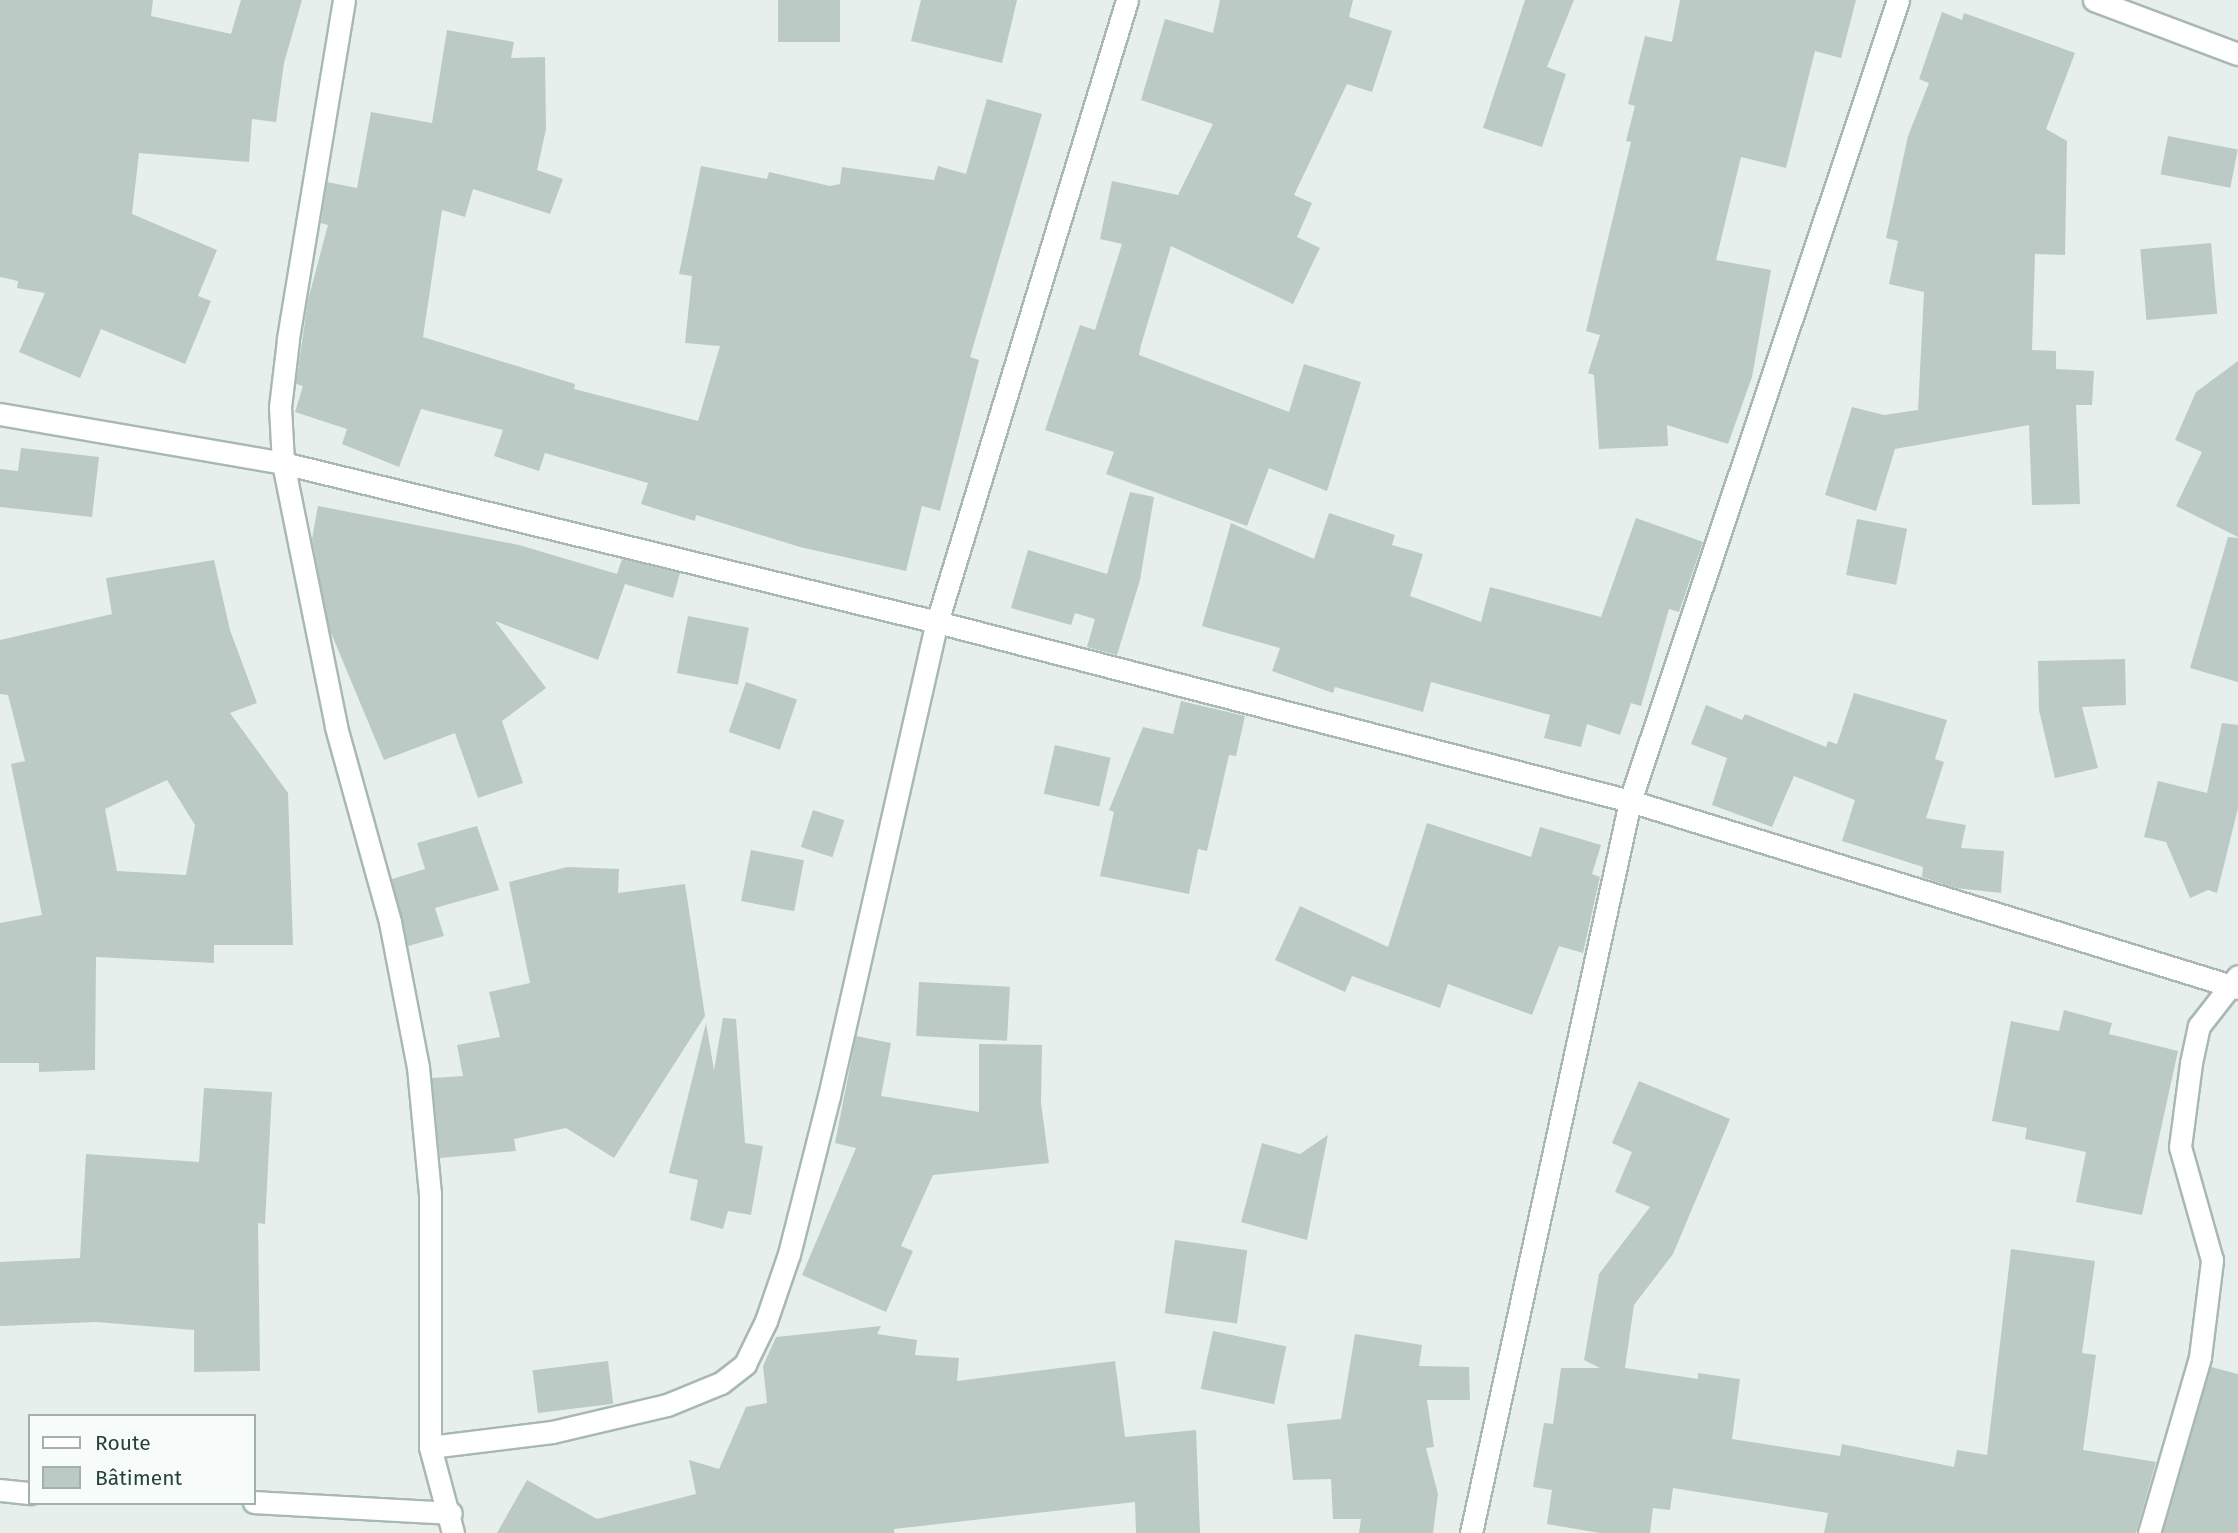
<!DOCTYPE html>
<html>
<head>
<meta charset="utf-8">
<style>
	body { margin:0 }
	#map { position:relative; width:2238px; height:1533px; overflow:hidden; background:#e6efeb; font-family:"Fira Sans",sans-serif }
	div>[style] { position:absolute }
	.building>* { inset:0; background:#bbcac4; transform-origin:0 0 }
	.roads { filter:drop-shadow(2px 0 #a8b8b2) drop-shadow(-2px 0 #a8b8b2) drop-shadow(0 2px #a8b8b2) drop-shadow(0 -2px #a8b8b2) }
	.minor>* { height:21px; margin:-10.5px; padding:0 10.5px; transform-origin:10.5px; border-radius:10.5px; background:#fff }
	span { translate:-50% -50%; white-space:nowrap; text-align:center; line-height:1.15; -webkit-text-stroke:5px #f7fbf9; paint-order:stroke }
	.legend { position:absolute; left:28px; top:1414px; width:228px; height:91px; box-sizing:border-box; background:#f7fbf9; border:2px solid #a3b1ad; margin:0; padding:9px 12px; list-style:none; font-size:21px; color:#24423a }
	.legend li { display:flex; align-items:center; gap:14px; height:35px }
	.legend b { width:35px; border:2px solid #a3b1ad }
</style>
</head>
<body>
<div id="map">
	<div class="building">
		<div style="clip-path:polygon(0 0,153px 0,151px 16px,231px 34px,241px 0,302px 0,284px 63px,276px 122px,252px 119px,249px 162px,139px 153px,132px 214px,217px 250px,198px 296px,211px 301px,185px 364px,101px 329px,80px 378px,19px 352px,45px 293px,17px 288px,18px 281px,0 277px)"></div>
		<div style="left:778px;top:0;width:62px;height:42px"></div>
		<div style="clip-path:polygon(921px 0,1017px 0,1002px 63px,911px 41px)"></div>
		<div style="clip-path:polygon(1220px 0,1353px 0,1349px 17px,1392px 31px,1372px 92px,1347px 84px,1294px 195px,1312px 203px,1297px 237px,1320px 248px,1293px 304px,1171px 246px,1141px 345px,1139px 355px,1289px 412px,1304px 364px,1361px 382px,1327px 491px,1269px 468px,1247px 526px,1106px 474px,1114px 452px,1045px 430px,1080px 325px,1095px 330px,1122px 244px,1100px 239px,1112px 181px,1178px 195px,1213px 124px,1141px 100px,1165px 19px,1213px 33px)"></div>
		<div style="clip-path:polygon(1525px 0,1574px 0,1547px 67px,1566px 74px,1542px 147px,1483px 128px)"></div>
		<div style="clip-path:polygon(1680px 0,1856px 0,1841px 58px,1815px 51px,1786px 168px,1741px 157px,1716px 260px,1771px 270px,1752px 377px,1728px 444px,1667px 425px,1668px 446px,1599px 449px,1594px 375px,1588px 373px,1600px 335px,1586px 331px,1631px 142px,1626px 141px,1635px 106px,1628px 104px,1645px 36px,1672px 42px)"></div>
		<div style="clip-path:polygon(1942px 12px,1962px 20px,1964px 13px,2075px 53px,2046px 129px,2067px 141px,2065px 255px,2035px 254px,2032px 350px,2056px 351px,2056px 369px,2094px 371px,2092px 405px,2076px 405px,2080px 504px,2032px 505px,2029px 425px,1895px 449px,1876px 511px,1825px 495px,1852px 407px,1884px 415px,1918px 410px,1924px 292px,1889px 284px,1898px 241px,1886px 238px,1908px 136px,1929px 83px,1919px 79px)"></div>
		<div style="clip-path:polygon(447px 30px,514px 42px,511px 58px,545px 57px,546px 129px,537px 170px,563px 179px,550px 214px,473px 189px,465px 217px,442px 210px,423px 337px,575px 384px,574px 389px,698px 421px,720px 346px,685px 343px,692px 276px,679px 274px,701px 166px,767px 179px,769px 172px,830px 186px,840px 184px,842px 167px,934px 180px,938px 166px,966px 174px,987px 99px,1042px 114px,970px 357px,979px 360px,940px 511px,922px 506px,906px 571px,800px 547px,696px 515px,695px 521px,641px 504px,648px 483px,545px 453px,539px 471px,494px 456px,503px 430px,421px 409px,399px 467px,342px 444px,347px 429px,295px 412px,303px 386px,296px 384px,308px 300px,328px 225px,321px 223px,327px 182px,357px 188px,371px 112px,432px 123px)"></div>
		<div style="left:2168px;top:136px;width:71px;height:39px;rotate:11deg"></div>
		<div style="left:2211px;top:243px;width:71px;height:71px;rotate:85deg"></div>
		<div style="clip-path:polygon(2238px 361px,2238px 537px,2176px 506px,2202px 452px,2175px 440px,2196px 392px)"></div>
		<div style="clip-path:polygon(21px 448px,99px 457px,92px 517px,0 507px,0 469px,18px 471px)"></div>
		<div style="clip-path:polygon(1130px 492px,1154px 497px,1140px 580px,1117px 655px,1087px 647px,1095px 619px,1075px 613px,1071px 625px,1011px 608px,1028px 550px,1107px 574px)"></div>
		<div style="clip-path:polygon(318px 506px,519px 545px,617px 574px,622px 559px,680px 573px,673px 598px,625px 584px,598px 660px,495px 621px,546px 688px,502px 721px,523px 783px,478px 798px,455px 733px,384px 760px,329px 628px,312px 539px)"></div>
		<div style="clip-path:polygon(1329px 513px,1395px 535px,1392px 545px,1423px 554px,1410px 596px,1481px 622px,1490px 587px,1601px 617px,1636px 518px,1703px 542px,1679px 612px,1669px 609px,1641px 706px,1631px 703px,1620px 735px,1587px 724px,1581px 747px,1544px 738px,1550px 715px,1431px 682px,1423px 712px,1335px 687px,1333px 693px,1272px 671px,1280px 648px,1202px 626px,1231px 523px,1314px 559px)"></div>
		<div style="left:1857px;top:519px;width:51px;height:57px;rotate:11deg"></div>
		<div style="clip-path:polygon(2228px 537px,2238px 538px,2238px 682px,2190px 668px)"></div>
		<div style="clip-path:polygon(evenodd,214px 560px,230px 630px,257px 703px,230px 713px,288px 793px,293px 945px,214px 945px,214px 963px,96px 957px,95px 1070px,39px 1072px,39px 1063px,0 1063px,0 923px,42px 915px,11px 764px,25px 761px,8px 695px,0 694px,0 640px,112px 614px,106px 578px,214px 560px,167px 780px,195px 825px,186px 875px,117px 871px,105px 809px,167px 780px)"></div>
		<div style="left:688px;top:616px;width:62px;height:58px;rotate:11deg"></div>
		<div style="clip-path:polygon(2125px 659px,2126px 705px,2082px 707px,2098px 768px,2055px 778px,2039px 710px,2038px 661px)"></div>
		<div style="left:746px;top:682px;width:54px;height:53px;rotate:19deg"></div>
		<div style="clip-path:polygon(1854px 693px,1947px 720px,1935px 759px,1944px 762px,1926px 818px,1966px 825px,1961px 848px,2004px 851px,2001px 893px,1956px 888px,1922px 877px,1923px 867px,1842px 841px,1855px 800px,1794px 776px,1772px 827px,1712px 805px,1727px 758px,1691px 744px,1706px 705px,1742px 720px,1745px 714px,1826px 747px,1828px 741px,1837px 744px)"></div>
		<div style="clip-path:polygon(1181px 701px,1245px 716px,1236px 756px,1229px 755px,1207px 851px,1198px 849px,1189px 894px,1100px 876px,1114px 812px,1109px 810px,1143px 727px,1173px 734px)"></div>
		<div style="clip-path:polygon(2222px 723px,2238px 725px,2238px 808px,2217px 893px,2208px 890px,2190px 898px,2166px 842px,2144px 837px,2158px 781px,2207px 793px)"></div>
		<div style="left:1055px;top:745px;width:57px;height:50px;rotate:13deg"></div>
		<div style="left:813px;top:810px;width:33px;height:39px;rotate:18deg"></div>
		<div style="clip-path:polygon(1427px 823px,1531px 857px,1540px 827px,1601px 845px,1592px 874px,1600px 877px,1583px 953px,1559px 946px,1532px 1015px,1448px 984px,1440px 1008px,1352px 976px,1345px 992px,1275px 960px,1300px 906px,1388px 947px)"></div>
		<div style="clip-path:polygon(477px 826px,499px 890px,435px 908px,444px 936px,408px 946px,392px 879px,425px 869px,417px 843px)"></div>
		<div style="left:751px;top:850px;width:54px;height:52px;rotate:11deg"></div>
		<div style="clip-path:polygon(567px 867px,619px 869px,618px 893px,685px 884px,705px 1016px,614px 1158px,566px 1128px,514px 1139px,516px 1151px,440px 1158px,432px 1078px,463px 1076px,457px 1045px,500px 1037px,489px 992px,530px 983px,509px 882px)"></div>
		<div style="left:919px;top:982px;width:91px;height:54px;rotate:3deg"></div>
		<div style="clip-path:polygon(2064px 1010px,2112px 1023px,2109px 1034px,2178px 1051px,2142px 1215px,2076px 1202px,2086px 1152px,2025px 1139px,2027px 1128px,1992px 1121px,2011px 1021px,2059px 1031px)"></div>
		<div style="clip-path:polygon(723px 1018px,736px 1019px,745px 1143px,763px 1146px,751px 1215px,728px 1211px,723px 1229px,690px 1220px,698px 1180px,669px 1173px,706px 1023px,714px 1070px)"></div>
		<div style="clip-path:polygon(856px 1036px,891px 1043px,881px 1096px,979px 1112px,979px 1044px,1042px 1045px,1041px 1103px,1049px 1163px,933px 1175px,901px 1246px,913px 1251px,886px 1312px,802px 1275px,856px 1148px,835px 1143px)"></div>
		<div style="clip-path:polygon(1639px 1081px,1730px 1119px,1673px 1254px,1634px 1305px,1625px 1368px,1698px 1379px,1698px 1373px,1740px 1379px,1732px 1439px,1840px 1456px,1842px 1444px,1954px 1467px,1957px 1450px,1987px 1455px,2011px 1249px,2095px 1261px,2082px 1353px,2096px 1355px,2083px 1450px,2156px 1462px,2136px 1533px,1824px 1533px,1828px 1513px,1673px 1488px,1670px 1510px,1653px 1508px,1650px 1533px,1600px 1533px,1547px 1524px,1552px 1490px,1533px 1487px,1544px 1423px,1553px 1424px,1561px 1368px,1600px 1368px,1584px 1360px,1599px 1274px,1650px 1207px,1615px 1192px,1632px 1152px,1612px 1143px)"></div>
		<div style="clip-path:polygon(204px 1088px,272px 1092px,265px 1224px,258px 1223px,260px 1371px,194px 1372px,194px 1330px,96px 1322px,0 1326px,0 1262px,80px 1258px,86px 1154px,199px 1162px)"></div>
		<div style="clip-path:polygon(1328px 1135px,1307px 1240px,1241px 1222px,1262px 1143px,1300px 1154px)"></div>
		<div style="left:1175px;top:1240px;width:73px;height:74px;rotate:8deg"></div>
		<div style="clip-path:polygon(881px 1326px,877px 1334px,917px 1340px,915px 1355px,959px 1358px,957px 1381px,1115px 1361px,1125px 1437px,1196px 1430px,1200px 1533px,1136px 1533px,1135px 1502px,894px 1529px,894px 1533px,497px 1533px,527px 1480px,597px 1519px,696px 1494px,689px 1460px,719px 1469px,746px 1407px,767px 1403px,763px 1366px,776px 1337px)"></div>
		<div style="left:1213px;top:1331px;width:75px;height:59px;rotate:12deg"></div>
		<div style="clip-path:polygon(1355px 1334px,1422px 1345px,1419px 1366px,1469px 1367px,1470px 1400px,1427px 1400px,1434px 1447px,1426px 1448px,1438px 1494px,1433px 1533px,1359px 1533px,1361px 1519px,1333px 1519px,1331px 1479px,1293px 1480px,1287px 1424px,1341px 1419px)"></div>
		<div style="left:608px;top:1361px;width:43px;height:76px;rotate:83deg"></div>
		<div style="clip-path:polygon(2211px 1367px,2238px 1374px,2238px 1533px,2163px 1533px)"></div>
	</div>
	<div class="roads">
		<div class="minor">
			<div style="left:344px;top:0;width:345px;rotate:99.4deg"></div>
			<div style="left:288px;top:340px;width:67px;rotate:96.8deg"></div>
			<div style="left:280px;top:407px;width:56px;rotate:86.9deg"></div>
			<div style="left:283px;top:463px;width:269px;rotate:78.6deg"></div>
			<div style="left:336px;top:727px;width:202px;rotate:74.5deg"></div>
			<div style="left:390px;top:922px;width:148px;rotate:79.1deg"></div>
			<div style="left:418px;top:1067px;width:128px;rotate:84.6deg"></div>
			<div style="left:430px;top:1194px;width:253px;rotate:90deg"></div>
			<div style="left:430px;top:1447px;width:89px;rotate:75deg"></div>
			<div style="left:2094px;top:0;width:154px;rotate:20.6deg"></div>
			<div style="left:0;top:414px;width:287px;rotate:9.8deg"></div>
			<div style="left:283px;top:463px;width:673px;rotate:13.66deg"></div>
			<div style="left:937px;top:622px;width:716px;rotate:14.48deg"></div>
			<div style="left:1630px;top:801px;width:636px;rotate:17.1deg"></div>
			<div style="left:430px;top:1447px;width:123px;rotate:-7deg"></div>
			<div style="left:552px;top:1432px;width:118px;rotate:-13.2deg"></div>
			<div style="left:667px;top:1405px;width:58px;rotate:-22.2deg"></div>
			<div style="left:721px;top:1383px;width:31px;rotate:-38deg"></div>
			<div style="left:745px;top:1364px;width:48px;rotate:-64deg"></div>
			<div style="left:766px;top:1321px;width:71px;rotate:-71.1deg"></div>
			<div style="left:789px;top:1254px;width:163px;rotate:-75.8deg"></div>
			<div style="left:829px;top:1096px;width:486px;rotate:-77.2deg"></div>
			<div style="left:937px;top:622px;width:650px;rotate:-73.01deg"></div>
			<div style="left:0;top:1490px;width:30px;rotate:6deg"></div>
			<div style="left:254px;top:1502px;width:197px;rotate:3.2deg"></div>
			<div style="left:1471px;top:1533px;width:749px;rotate:-77.74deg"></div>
			<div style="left:1630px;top:801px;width:845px;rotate:-71.5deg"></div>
			<div style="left:2149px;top:1533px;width:183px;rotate:-73.8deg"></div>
			<div style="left:2200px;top:1357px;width:98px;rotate:-82.9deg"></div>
			<div style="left:2212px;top:1260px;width:117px;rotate:-105.8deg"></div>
			<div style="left:2180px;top:1147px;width:85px;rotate:-82.5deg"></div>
			<div style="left:2191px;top:1063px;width:38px;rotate:-78deg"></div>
			<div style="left:2199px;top:1026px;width:63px;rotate:-52deg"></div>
		</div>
	</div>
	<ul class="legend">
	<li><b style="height:9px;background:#fff"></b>Route</li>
	<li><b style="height:19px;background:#bbcac4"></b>Bâtiment</li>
	</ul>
</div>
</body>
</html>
